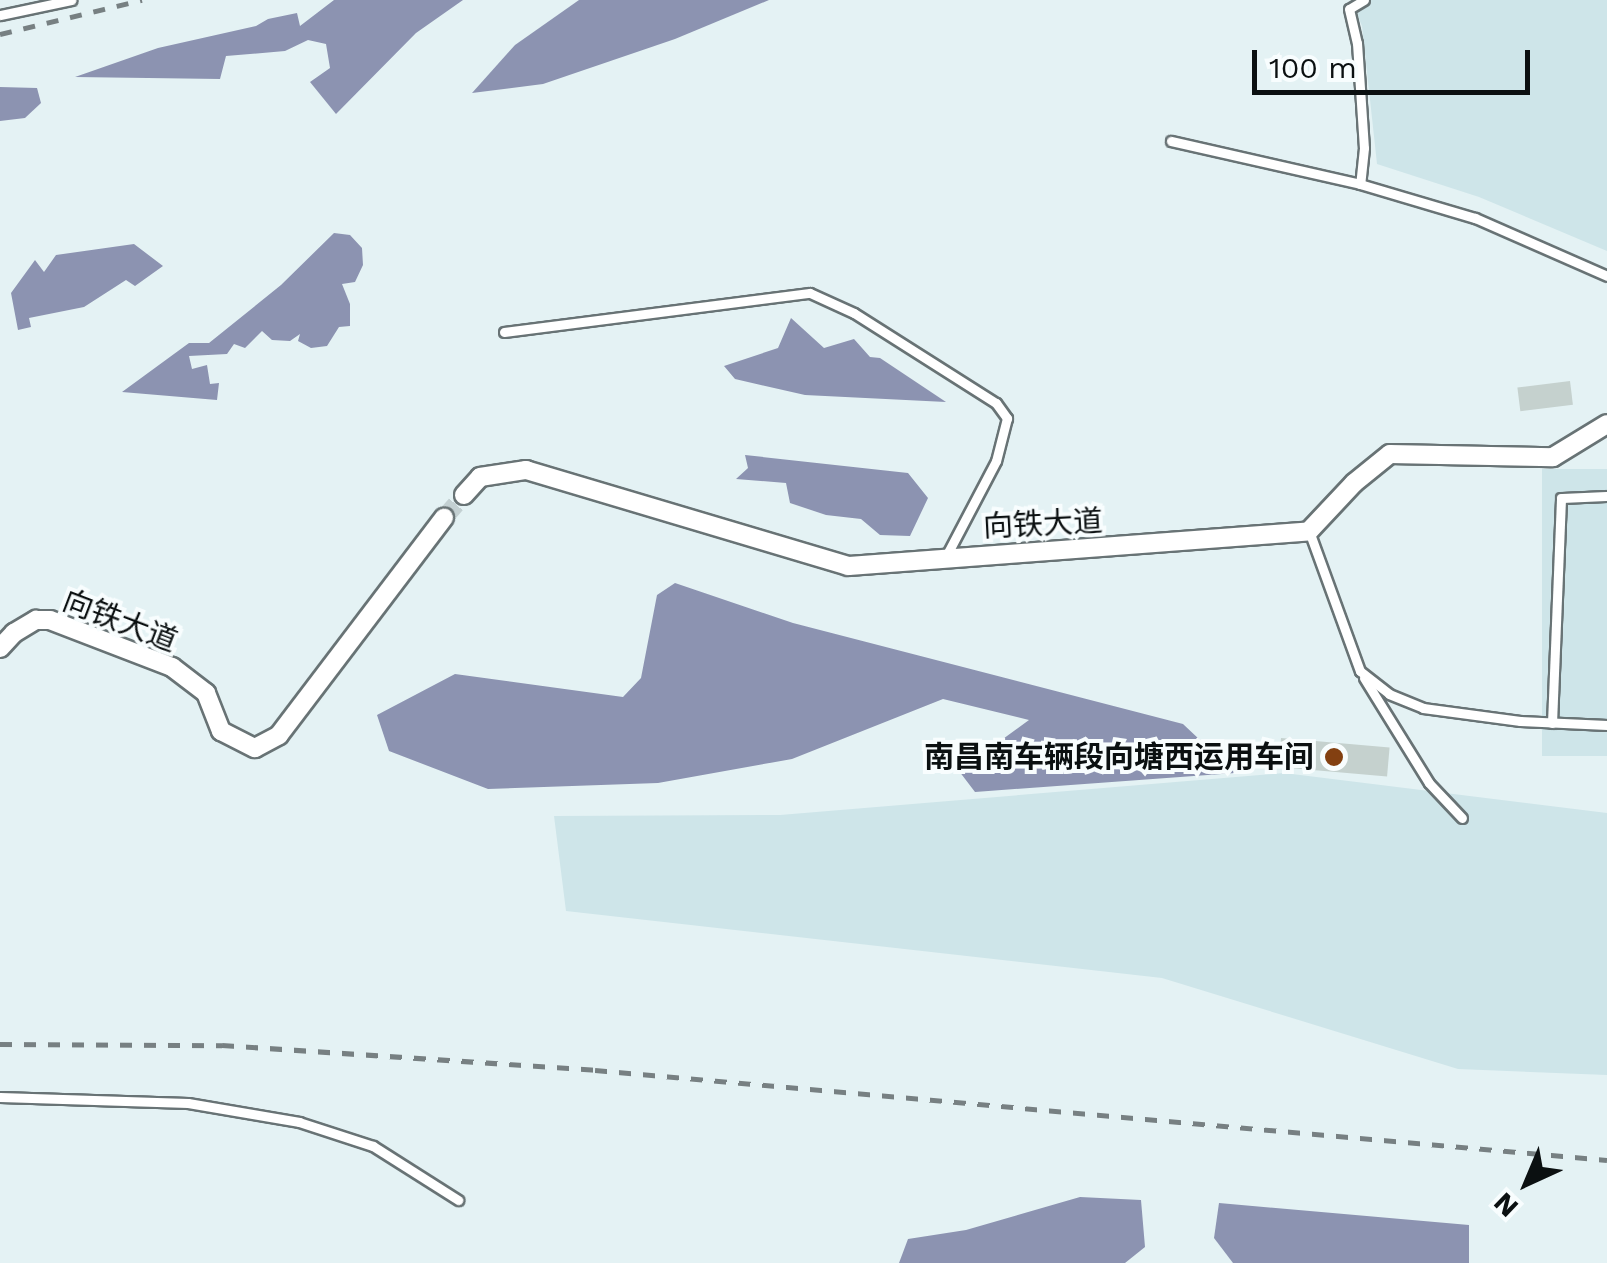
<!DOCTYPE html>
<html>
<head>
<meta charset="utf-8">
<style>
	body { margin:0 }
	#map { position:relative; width:1607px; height:1263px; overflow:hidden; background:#e4f2f4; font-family:"Work Sans","Noto Sans SC",sans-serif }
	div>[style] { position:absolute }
	.built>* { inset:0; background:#cee5e9; transform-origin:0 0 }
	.water>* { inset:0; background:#8c93b1 }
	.building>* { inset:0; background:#c5d1ce; transform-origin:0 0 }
	.street-tunnel>* { height:18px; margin-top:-9px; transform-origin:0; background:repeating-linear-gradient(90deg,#c3d0d2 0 18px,transparent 0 27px) }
	.roads { filter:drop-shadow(2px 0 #687375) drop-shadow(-2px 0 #687375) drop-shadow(0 2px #687375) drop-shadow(0 -2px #687375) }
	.lane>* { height:9px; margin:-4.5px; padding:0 4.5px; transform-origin:4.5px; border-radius:4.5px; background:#fff }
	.street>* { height:18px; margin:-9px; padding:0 9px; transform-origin:9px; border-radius:9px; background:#fff }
	.rail>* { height:5px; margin-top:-2.5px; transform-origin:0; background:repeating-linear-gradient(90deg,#778082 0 12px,transparent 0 24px) }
	.dots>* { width:28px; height:28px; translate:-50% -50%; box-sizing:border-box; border:5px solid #f8fdfe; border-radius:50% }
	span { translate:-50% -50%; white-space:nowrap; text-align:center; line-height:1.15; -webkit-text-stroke:8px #f8fdfe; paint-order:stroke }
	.street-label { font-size:30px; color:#0b1011 }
	.poi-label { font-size:30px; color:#0b1011; font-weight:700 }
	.right { translate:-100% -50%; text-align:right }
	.north { position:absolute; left:1477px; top:1133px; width:100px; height:100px; -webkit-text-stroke:8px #f8fdfe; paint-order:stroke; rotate:224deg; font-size:28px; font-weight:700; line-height:40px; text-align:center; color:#0b1011 }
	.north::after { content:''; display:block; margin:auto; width:35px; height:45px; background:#0b1011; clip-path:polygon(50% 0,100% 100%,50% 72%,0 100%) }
	.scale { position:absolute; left:1252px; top:50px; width:278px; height:45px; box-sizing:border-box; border:5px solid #0b1011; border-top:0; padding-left:12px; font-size:30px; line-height:35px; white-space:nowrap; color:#0b1011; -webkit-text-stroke:8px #f8fdfe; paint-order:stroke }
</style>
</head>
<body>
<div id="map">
	<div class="built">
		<div style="clip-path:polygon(1351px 0,1607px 0,1607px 251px,1479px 197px,1377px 164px,1362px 26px)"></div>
		<div style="left:1607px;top:469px;width:287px;height:65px;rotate:90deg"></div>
		<div style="clip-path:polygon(1284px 773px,1607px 813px,1607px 1075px,1458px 1069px,1162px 978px,566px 911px,554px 816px,780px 815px)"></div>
	</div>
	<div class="water">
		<div style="clip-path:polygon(334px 0,463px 0,416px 33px,336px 114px,310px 82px,330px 68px,326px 44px,308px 40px,285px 51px,226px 56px,220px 79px,75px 77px,158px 48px,256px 26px,268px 19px,297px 13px,300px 26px)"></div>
		<div style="clip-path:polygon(579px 0,769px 0,675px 39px,543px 84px,472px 93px,515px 45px)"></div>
		<div style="clip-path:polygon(0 87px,37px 88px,41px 103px,25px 118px,0 121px)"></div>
		<div style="clip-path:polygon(334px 233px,350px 235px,362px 248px,363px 265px,355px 282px,342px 284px,350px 304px,350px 326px,339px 327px,327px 346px,311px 348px,298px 341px,300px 334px,290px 341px,272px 340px,262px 331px,245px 348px,234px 344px,227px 354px,189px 356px,192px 369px,207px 365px,210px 384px,219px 383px,217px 400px,122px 392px,189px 343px,209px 343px,281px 285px)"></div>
		<div style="clip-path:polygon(134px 244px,163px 266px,135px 286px,126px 280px,84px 307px,29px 318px,31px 327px,18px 330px,11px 293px,35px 260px,44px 272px,56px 255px)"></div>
		<div style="clip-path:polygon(791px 318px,824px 348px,854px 339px,870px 357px,880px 358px,946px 402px,805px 395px,735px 379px,724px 366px,778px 348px)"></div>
		<div style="clip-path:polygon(745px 455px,908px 473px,928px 498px,910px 536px,880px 535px,861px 519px,826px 515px,790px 503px,786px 483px,736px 479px,748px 468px)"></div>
		<div style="clip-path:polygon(675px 583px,793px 623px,1183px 724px,1235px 773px,975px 792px,959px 771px,1029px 720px,943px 699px,792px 759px,658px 783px,488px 789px,389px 751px,377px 715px,455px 674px,623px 697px,641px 678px,657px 595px)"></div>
		<div style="clip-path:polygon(1080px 1197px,1141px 1200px,1145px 1247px,1125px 1263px,899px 1263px,908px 1239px,966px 1230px)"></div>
		<div style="clip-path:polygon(1219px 1203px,1469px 1225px,1469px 1263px,1233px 1263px,1214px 1238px)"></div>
	</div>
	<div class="building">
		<div style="left:1570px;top:381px;width:24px;height:53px;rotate:83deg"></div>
		<div style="left:1281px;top:738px;width:109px;height:29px;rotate:5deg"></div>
	</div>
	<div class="street-tunnel">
		<div style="left:444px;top:518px;width:30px;rotate:-49deg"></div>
	</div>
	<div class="roads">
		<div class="lane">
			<div style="left:1364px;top:0;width:17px;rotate:149deg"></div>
			<div style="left:1349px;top:9px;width:35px;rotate:77deg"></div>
			<div style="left:1357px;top:43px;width:105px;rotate:86.2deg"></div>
			<div style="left:1364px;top:148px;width:36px;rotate:96deg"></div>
			<div style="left:1360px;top:184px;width:120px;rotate:16.5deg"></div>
			<div style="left:1475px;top:218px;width:144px;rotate:23.7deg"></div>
			<div style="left:0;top:15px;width:73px;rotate:-11.9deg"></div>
			<div style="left:1171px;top:141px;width:194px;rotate:12.8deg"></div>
			<div style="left:504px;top:332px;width:308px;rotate:-7.3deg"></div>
			<div style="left:810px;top:293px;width:48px;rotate:24.4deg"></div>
			<div style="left:854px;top:313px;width:168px;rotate:32.4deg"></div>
			<div style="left:996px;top:403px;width:19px;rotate:54deg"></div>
			<div style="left:1007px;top:418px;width:44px;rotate:104.3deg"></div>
			<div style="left:996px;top:461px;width:110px;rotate:117.7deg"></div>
			<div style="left:1309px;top:531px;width:149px;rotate:70deg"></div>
			<div style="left:1360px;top:671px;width:37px;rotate:38deg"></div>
			<div style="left:1389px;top:694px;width:37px;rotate:22deg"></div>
			<div style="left:1423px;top:708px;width:98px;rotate:7.6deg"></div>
			<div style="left:1520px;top:721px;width:87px;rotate:2.6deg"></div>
			<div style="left:1364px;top:678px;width:123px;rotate:58.2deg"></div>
			<div style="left:1429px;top:783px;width:48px;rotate:46.7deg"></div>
			<div style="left:1552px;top:723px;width:225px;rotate:-87.7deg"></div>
			<div style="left:1561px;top:498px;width:46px;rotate:-2.5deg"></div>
			<div style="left:0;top:1097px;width:188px;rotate:1.8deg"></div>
			<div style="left:188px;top:1103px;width:113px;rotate:9.7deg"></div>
			<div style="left:299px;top:1122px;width:78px;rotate:18deg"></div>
			<div style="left:373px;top:1146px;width:101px;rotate:32.4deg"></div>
		</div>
		<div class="street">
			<div style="left:464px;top:495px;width:24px;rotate:-48deg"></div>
			<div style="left:480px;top:477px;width:47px;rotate:-8.7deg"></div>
			<div style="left:526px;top:470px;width:336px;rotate:16.6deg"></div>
			<div style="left:848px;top:566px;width:462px;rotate:-4.3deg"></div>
			<div style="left:1309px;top:531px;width:66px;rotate:-46.8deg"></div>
			<div style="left:1354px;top:483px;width:46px;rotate:-38.9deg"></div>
			<div style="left:1390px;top:454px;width:163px;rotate:1.1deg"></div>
			<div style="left:1553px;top:457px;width:63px;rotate:-31.4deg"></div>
			<div style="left:0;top:648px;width:21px;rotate:-47deg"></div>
			<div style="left:14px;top:633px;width:26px;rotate:-31deg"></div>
			<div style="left:36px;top:620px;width:14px"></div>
			<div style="left:50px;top:620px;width:131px;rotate:21.1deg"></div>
			<div style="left:172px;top:667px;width:43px;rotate:37.4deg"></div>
			<div style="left:206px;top:693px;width:41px;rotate:68.5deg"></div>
			<div style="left:221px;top:731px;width:38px;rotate:27deg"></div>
			<div style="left:255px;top:748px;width:27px;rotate:-28deg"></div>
			<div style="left:279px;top:735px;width:273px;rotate:-52.8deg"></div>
		</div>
	</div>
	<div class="rail">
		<div style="left:0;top:34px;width:146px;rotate:-13.5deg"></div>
		<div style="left:0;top:1044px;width:222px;rotate:0.3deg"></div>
		<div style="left:222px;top:1045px;width:374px;rotate:3.8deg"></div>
		<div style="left:595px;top:1070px;width:1016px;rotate:5.08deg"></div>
	</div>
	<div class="dots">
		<div style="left:1334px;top:757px;background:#834011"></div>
	</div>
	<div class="street-label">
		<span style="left:1043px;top:524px;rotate:-3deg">向铁大道</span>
		<span style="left:120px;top:621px;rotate:21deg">向铁大道</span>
	</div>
	<div class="poi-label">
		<span class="right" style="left:1314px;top:757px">南昌南车辆段向塘西运用车间</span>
	</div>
	<div class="north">N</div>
	<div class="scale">100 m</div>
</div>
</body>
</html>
